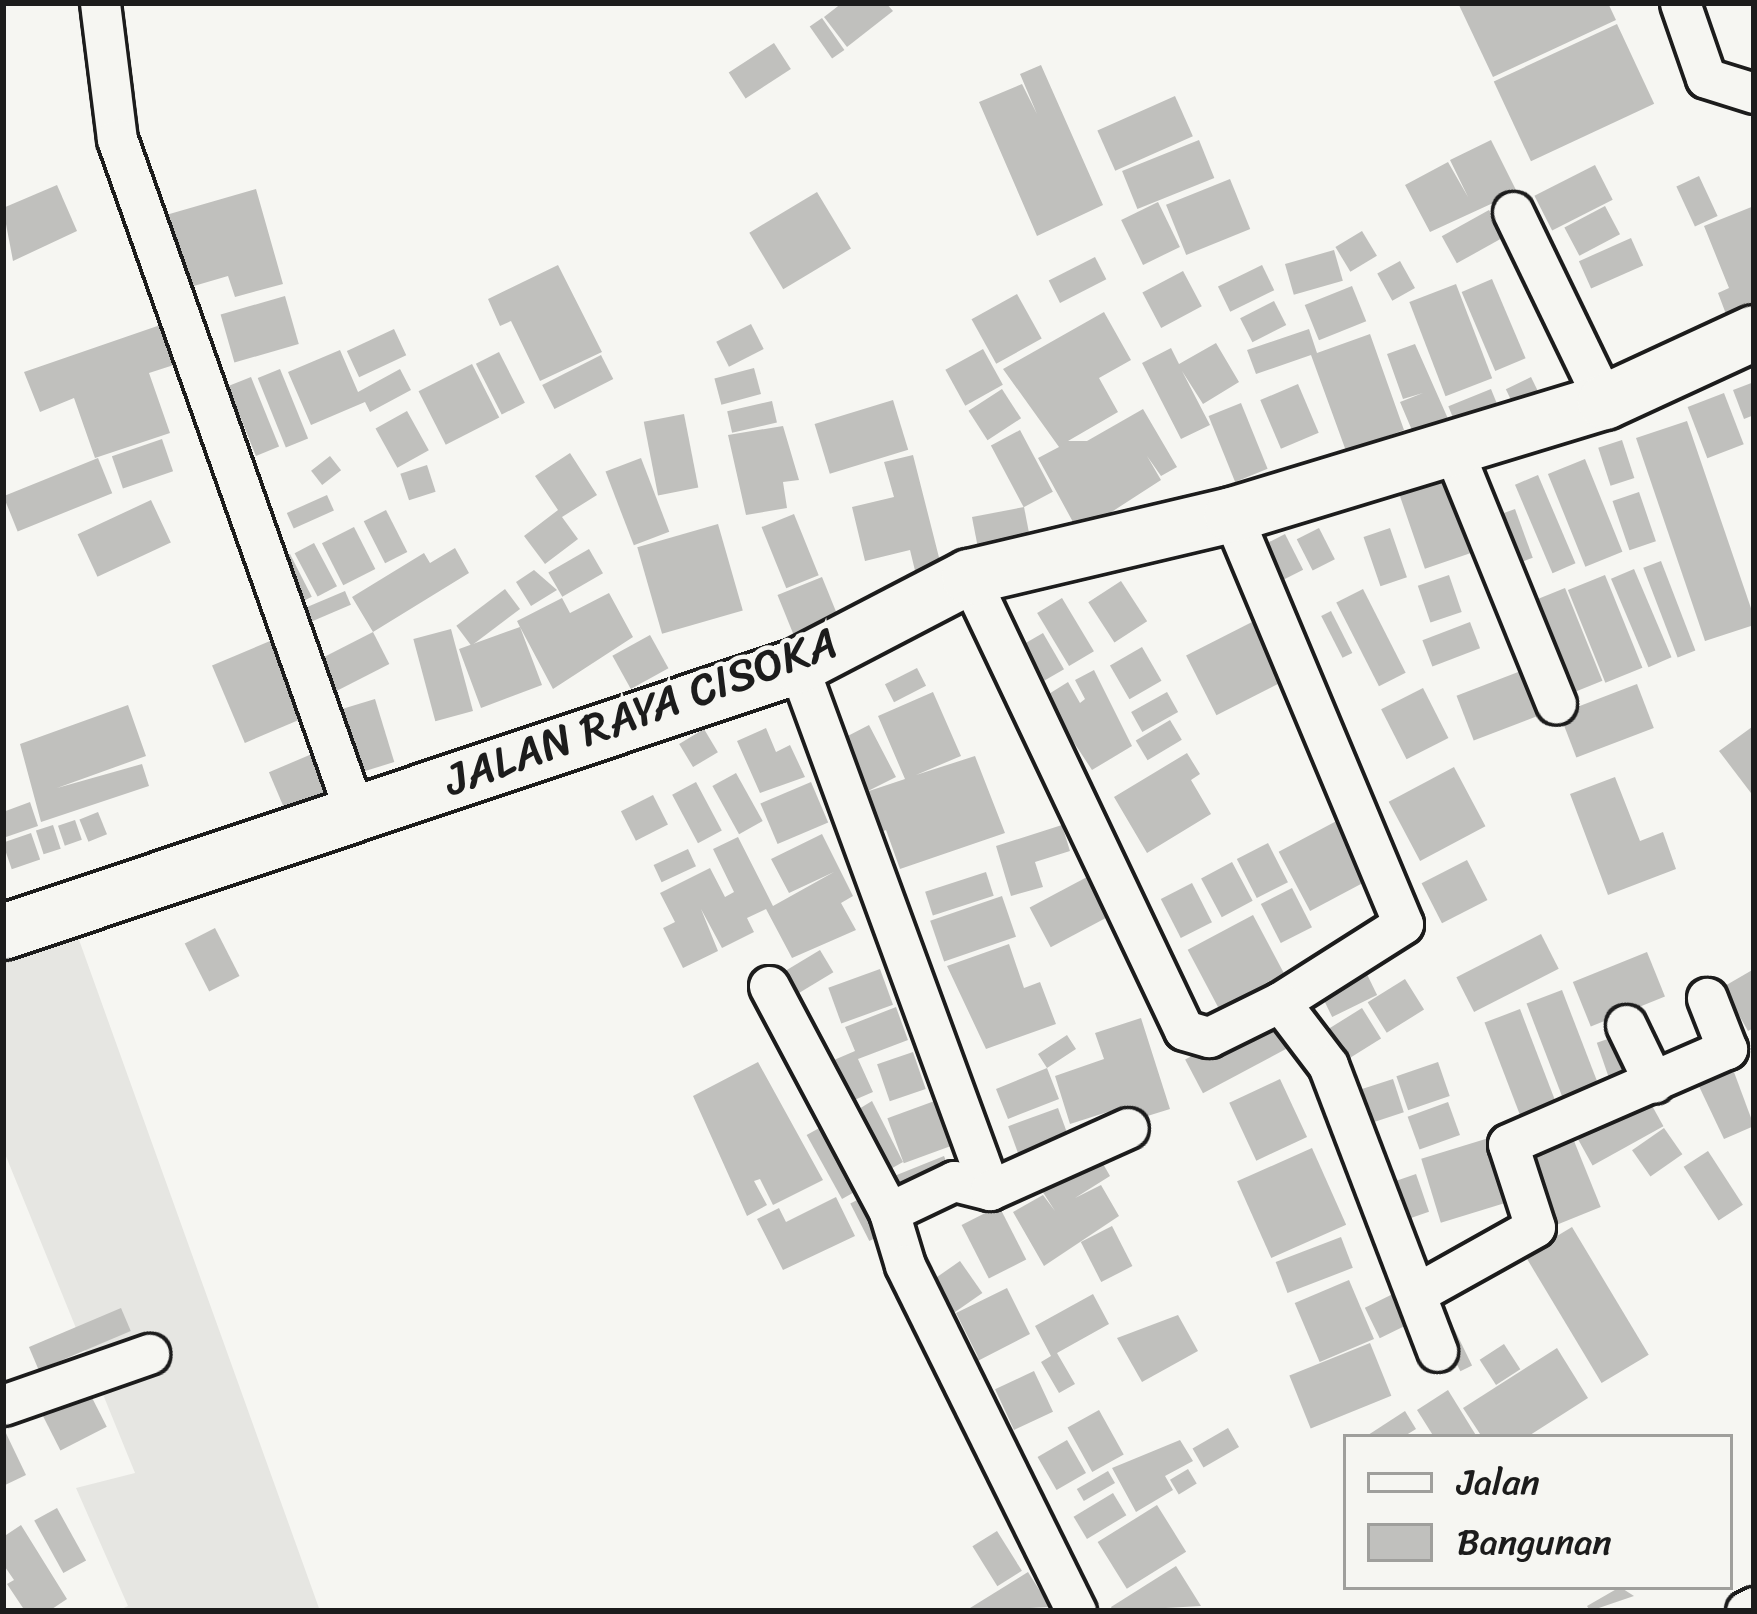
<!DOCTYPE html>
<html>
<head>
<meta charset="utf-8">
<style>
	body { margin:0 }
	#map { position:relative; width:1757px; height:1614px; overflow:hidden; background:#f6f6f2; font-family:Sriracha,sans-serif }
	div>[style] { position:absolute }
	.built>* { inset:0; background:#e6e6e2 }
	.building>* { inset:0; background:#c0c0bd; transform-origin:0 0 }
	.roads { filter:drop-shadow(3px 0 #1c1c1c) drop-shadow(-3px 0 #1c1c1c) drop-shadow(0 3px #1c1c1c) drop-shadow(0 -3px #1c1c1c) }
	.street>* { height:39px; margin:-19.5px; padding:0 19.5px; transform-origin:19.5px; border-radius:19.5px; background:#f6f6f2 }
	.secondary>* { height:54px; margin:-27px; padding:0 27px; transform-origin:27px; border-radius:27px; background:#f6f6f2 }
	span { translate:-50% -50%; white-space:nowrap; text-align:center; line-height:1.15; -webkit-text-stroke:9px #f6f6f2; paint-order:stroke }
	.street-label { font-size:45px; color:#1c1c1c }
	.frame { position:absolute; inset:0; border:6px solid #1c1c1c; pointer-events:none }
	.legend { position:absolute; left:1343px; top:1434px; width:390px; height:156px; box-sizing:border-box; background:#f6f6f2; border:3px solid #9f9f9c; margin:0; padding:15px 21px; list-style:none; font-size:36px; color:#1c1c1c }
	.legend li { display:flex; align-items:center; gap:24px; height:60px }
	.legend b { width:60px; border:3px solid #9f9f9c }
</style>
</head>
<body>
<div id="map">
	<div class="built">
		<div style="clip-path:polygon(78px 937px,320px 1611px,117px 1611px,128px 1606px,76px 1488px,135px 1473px,3px 1149px,3px 960px)"></div>
	</div>
	<div class="building">
		<div style="clip-path:polygon(842px 3px,886px 3px,893px 11px,847px 47px,824px 17px)"></div>
		<div style="clip-path:polygon(1458px 3px,1608px 3px,1616px 20px,1493px 77px)"></div>
		<div style="left:822px;top:18px;width:39px;height:15px;rotate:55deg"></div>
		<div style="left:1617px;top:24px;width:88px;height:136px;rotate:65deg"></div>
		<div style="left:774px;top:43px;width:31px;height:54px;rotate:57deg"></div>
		<div style="clip-path:polygon(1041px 65px,1103px 205px,1037px 236px,979px 102px,1022px 84px,1037px 114px,1020px 74px)"></div>
		<div style="left:1175px;top:96px;width:44px;height:85px;rotate:66deg"></div>
		<div style="left:1199px;top:140px;width:41px;height:83px;rotate:68deg"></div>
		<div style="clip-path:polygon(1491px 140px,1517px 192px,1430px 232px,1405px 185px,1448px 162px,1468px 197px,1450px 160px)"></div>
		<div style="left:1595px;top:165px;width:39px;height:68px;rotate:63deg"></div>
		<div style="left:1699px;top:176px;width:44px;height:25px;rotate:65deg"></div>
		<div style="left:1230px;top:179px;width:54px;height:69px;rotate:68deg"></div>
		<div style="clip-path:polygon(57px 185px,77px 231px,13px 261px,3px 208px)"></div>
		<div style="clip-path:polygon(256px 189px,283px 284px,235px 297px,228px 276px,187px 288px,166px 215px)"></div>
		<div style="left:817px;top:192px;width:66px;height:79px;rotate:59deg"></div>
		<div style="left:1158px;top:202px;width:50px;height:41px;rotate:64deg"></div>
		<div style="left:1605px;top:206px;width:32px;height:46px;rotate:62deg"></div>
		<div style="clip-path:polygon(1754px 206px,1754px 322px,1732px 330px,1718px 293px,1729px 288px,1704px 226px)"></div>
		<div style="left:1489px;top:210px;width:31px;height:54px;rotate:61deg"></div>
		<div style="left:1362px;top:231px;width:29px;height:31px;rotate:59deg"></div>
		<div style="left:1631px;top:238px;width:30px;height:57px;rotate:66deg"></div>
		<div style="left:1334px;top:250px;width:32px;height:51px;rotate:74deg"></div>
		<div style="left:1095px;top:257px;width:25px;height:52px;rotate:63deg"></div>
		<div style="left:1400px;top:261px;width:31px;height:26px;rotate:61deg"></div>
		<div style="clip-path:polygon(558px 265px,602px 352px,540px 381px,511px 321px,500px 326px,488px 299px)"></div>
		<div style="left:1262px;top:265px;width:28px;height:49px;rotate:64deg"></div>
		<div style="left:1183px;top:271px;width:40px;height:46px;rotate:62deg"></div>
		<div style="left:1492px;top:279px;width:86px;height:33px;rotate:67deg"></div>
		<div style="left:1456px;top:284px;width:101px;height:50px;rotate:69deg"></div>
		<div style="left:1352px;top:286px;width:38px;height:51px;rotate:68deg"></div>
		<div style="left:1017px;top:294px;width:51px;height:52px;rotate:61deg"></div>
		<div style="left:285px;top:296px;width:50px;height:67px;rotate:74deg"></div>
		<div style="left:1274px;top:301px;width:27px;height:38px;rotate:63deg"></div>
		<div style="clip-path:polygon(1104px 312px,1131px 360px,1099px 378px,1118px 412px,1068px 441px,1087px 441px,1143px 409px,1177px 467px,1161px 476px,1147px 456px,1161px 480px,1079px 533px,1038px 458px,1059px 447px,1003px 369px)"></div>
		<div style="clip-path:polygon(169px 322px,183px 362px,149px 373px,170px 433px,95px 458px,74px 398px,40px 412px,24px 372px)"></div>
		<div style="left:751px;top:324px;width:28px;height:39px;rotate:63deg"></div>
		<div style="left:394px;top:329px;width:29px;height:52px;rotate:65deg"></div>
		<div style="clip-path:polygon(1309px 329px,1317px 353px,1370px 334px,1404px 430px,1346px 451px,1311px 355px,1256px 374px,1247px 350px)"></div>
		<div style="clip-path:polygon(1216px 343px,1239px 382px,1203px 404px,1182px 371px,1210px 425px,1181px 439px,1142px 363px,1171px 348px,1179px 364px)"></div>
		<div style="clip-path:polygon(1415px 344px,1449px 421px,1414px 435px,1400px 402px,1423px 393px,1403px 399px,1387px 354px)"></div>
		<div style="left:983px;top:349px;width:41px;height:43px;rotate:61deg"></div>
		<div style="clip-path:polygon(340px 350px,358px 392px,400px 369px,411px 390px,370px 412px,365px 402px,311px 425px,288px 372px)"></div>
		<div style="left:499px;top:352px;width:57px;height:26px;rotate:63deg"></div>
		<div style="left:601px;top:355px;width:27px;height:66px;rotate:63deg"></div>
		<div style="left:472px;top:364px;width:60px;height:60px;rotate:63deg"></div>
		<div style="left:754px;top:368px;width:27px;height:41px;rotate:75deg"></div>
		<div style="left:280px;top:369px;width:75px;height:24px;rotate:68deg"></div>
		<div style="left:251px;top:377px;width:75px;height:25px;rotate:68deg"></div>
		<div style="left:1531px;top:377px;width:25px;height:28px;rotate:64deg"></div>
		<div style="clip-path:polygon(1754px 382px,1754px 415px,1744px 419px,1733px 390px)"></div>
		<div style="left:1298px;top:384px;width:53px;height:41px;rotate:67deg"></div>
		<div style="left:1002px;top:389px;width:35px;height:40px;rotate:57deg"></div>
		<div style="left:1491px;top:389px;width:24px;height:46px;rotate:68deg"></div>
		<div style="left:1724px;top:393px;width:55px;height:39px;rotate:69deg"></div>
		<div style="left:893px;top:400px;width:52px;height:82px;rotate:73deg"></div>
		<div style="left:772px;top:401px;width:22px;height:46px;rotate:77deg"></div>
		<div style="left:1241px;top:403px;width:71px;height:35px;rotate:68deg"></div>
		<div style="left:407px;top:411px;width:45px;height:36px;rotate:61deg"></div>
		<div style="left:684px;top:414px;width:75px;height:41px;rotate:79deg"></div>
		<div style="clip-path:polygon(1687px 421px,1754px 617px,1754px 625px,1705px 641px,1636px 438px)"></div>
		<div style="clip-path:polygon(783px 426px,799px 480px,783px 482px,787px 508px,746px 515px,728px 435px)"></div>
		<div style="left:1020px;top:430px;width:70px;height:33px;rotate:62deg"></div>
		<div style="left:162px;top:439px;width:34px;height:53px;rotate:71deg"></div>
		<div style="left:1622px;top:440px;width:40px;height:25px;rotate:72deg"></div>
		<div style="clip-path:polygon(570px 453px,597px 495px,562px 517px,578px 539px,545px 564px,524px 536px,558px 510px,535px 476px)"></div>
		<div style="clip-path:polygon(913px 455px,945px 581px,919px 587px,910px 550px,865px 561px,852px 507px,894px 497px,884px 462px)"></div>
		<div style="left:330px;top:456px;width:18px;height:24px;rotate:52deg"></div>
		<div style="left:98px;top:458px;width:38px;height:102px;rotate:68deg"></div>
		<div style="left:641px;top:458px;width:79px;height:38px;rotate:69deg"></div>
		<div style="left:1585px;top:459px;width:100px;height:40px;rotate:68deg"></div>
		<div style="left:427px;top:465px;width:28px;height:28px;rotate:72deg"></div>
		<div style="left:1447px;top:467px;width:89px;height:54px;rotate:71deg"></div>
		<div style="left:1538px;top:475px;width:96px;height:25px;rotate:67deg"></div>
		<div style="left:1639px;top:492px;width:52px;height:28px;rotate:71deg"></div>
		<div style="left:327px;top:495px;width:17px;height:44px;rotate:66deg"></div>
		<div style="left:151px;top:500px;width:47px;height:81px;rotate:65deg"></div>
		<div style="left:1024px;top:507px;width:47px;height:53px;rotate:79deg"></div>
		<div style="left:1515px;top:509px;width:52px;height:28px;rotate:70deg"></div>
		<div style="left:386px;top:510px;width:47px;height:25px;rotate:63deg"></div>
		<div style="left:794px;top:514px;width:66px;height:35px;rotate:68deg"></div>
		<div style="left:718px;top:524px;width:90px;height:84px;rotate:74deg"></div>
		<div style="left:354px;top:527px;width:47px;height:36px;rotate:63deg"></div>
		<div style="left:1319px;top:528px;width:35px;height:25px;rotate:63deg"></div>
		<div style="left:1390px;top:528px;width:52px;height:28px;rotate:71deg"></div>
		<div style="left:1285px;top:534px;width:40px;height:30px;rotate:63deg"></div>
		<div style="left:314px;top:543px;width:49px;height:22px;rotate:62deg"></div>
		<div style="clip-path:polygon(455px 548px,469px 573px,373px 632px,352px 597px,424px 553px,430px 563px)"></div>
		<div style="left:589px;top:549px;width:28px;height:47px;rotate:60deg"></div>
		<div style="left:290px;top:554px;width:48px;height:22px;rotate:63deg"></div>
		<div style="left:1661px;top:561px;width:96px;height:19px;rotate:69deg"></div>
		<div style="left:1634px;top:569px;width:96px;height:25px;rotate:67deg"></div>
		<div style="clip-path:polygon(534px 570px,557px 590px,531px 606px,516px 582px)"></div>
		<div style="left:1449px;top:575px;width:39px;height:33px;rotate:71deg"></div>
		<div style="left:1605px;top:575px;width:100px;height:40px;rotate:68deg"></div>
		<div style="left:822px;top:577px;width:43px;height:48px;rotate:68deg"></div>
		<div style="left:1121px;top:581px;width:48px;height:39px;rotate:57deg"></div>
		<div style="left:1565px;top:588px;width:100px;height:40px;rotate:68deg"></div>
		<div style="left:505px;top:589px;width:25px;height:61px;rotate:53deg"></div>
		<div style="left:1363px;top:589px;width:94px;height:30px;rotate:63deg"></div>
		<div style="left:345px;top:591px;width:15px;height:54px;rotate:67deg"></div>
		<div style="clip-path:polygon(609px 593px,633px 637px,553px 689px,520px 627px,542px 685px,481px 708px,459px 649px,520px 627px,517px 621px,562px 598px,570px 613px)"></div>
		<div style="left:1062px;top:598px;width:62px;height:29px;rotate:59deg"></div>
		<div style="left:1331px;top:611px;width:47px;height:11px;rotate:63deg"></div>
		<div style="left:1252px;top:622px;width:67px;height:74px;rotate:63deg"></div>
		<div style="left:1470px;top:622px;width:28px;height:51px;rotate:69deg"></div>
		<div style="left:451px;top:629px;width:85px;height:39px;rotate:75deg"></div>
		<div style="left:373px;top:632px;width:36px;height:67px;rotate:63deg"></div>
		<div style="left:1043px;top:633px;width:42px;height:28px;rotate:60deg"></div>
		<div style="left:650px;top:635px;width:38px;height:43px;rotate:61deg"></div>
		<div style="left:270px;top:641px;width:84px;height:63px;rotate:67deg"></div>
		<div style="left:1142px;top:647px;width:39px;height:37px;rotate:60deg"></div>
		<div style="left:1534px;top:666px;width:48px;height:83px;rotate:69deg"></div>
		<div style="left:917px;top:668px;width:20px;height:36px;rotate:63deg"></div>
		<div style="clip-path:polygon(1094px 670px,1132px 746px,1092px 770px,1044px 697px,1068px 682px,1080px 703px,1085px 699px,1075px 680px)"></div>
		<div style="left:1637px;top:684px;width:47px;height:83px;rotate:69deg"></div>
		<div style="left:1423px;top:688px;width:56px;height:47px;rotate:63deg"></div>
		<div style="clip-path:polygon(933px 692px,961px 756px,916px 775px,975px 756px,1005px 833px,900px 869px,886px 830px,870px 836px,857px 795px,866px 792px,840px 740px,869px 725px,896px 777px,866px 792px,905px 779px,878px 716px)"></div>
		<div style="left:1167px;top:692px;width:23px;height:41px;rotate:61deg"></div>
		<div style="left:375px;top:699px;width:66px;height:43px;rotate:73deg"></div>
		<div style="clip-path:polygon(128px 705px,146px 756px,57px 788px,142px 764px,149px 786px,41px 822px,20px 744px)"></div>
		<div style="left:1170px;top:720px;width:23px;height:40px;rotate:59deg"></div>
		<div style="clip-path:polygon(1752px 727px,1754px 730px,1754px 797px,1719px 751px)"></div>
		<div style="clip-path:polygon(766px 728px,776px 752px,790px 745px,805px 777px,760px 793px,737px 741px)"></div>
		<div style="left:704px;top:729px;width:27px;height:29px;rotate:59deg"></div>
		<div style="left:326px;top:748px;width:47px;height:62px;rotate:67deg"></div>
		<div style="clip-path:polygon(1187px 753px,1200px 774px,1191px 780px,1211px 814px,1147px 853px,1114px 797px)"></div>
		<div style="left:1454px;top:767px;width:67px;height:74px;rotate:62deg"></div>
		<div style="left:736px;top:773px;width:55px;height:27px;rotate:61deg"></div>
		<div style="clip-path:polygon(1615px 777px,1640px 841px,1663px 832px,1676px 869px,1608px 895px,1570px 794px)"></div>
		<div style="left:696px;top:782px;width:55px;height:27px;rotate:62deg"></div>
		<div style="left:811px;top:782px;width:44px;height:55px;rotate:67deg"></div>
		<div style="left:653px;top:795px;width:33px;height:36px;rotate:63deg"></div>
		<div style="clip-path:polygon(30px 802px,38px 826px,6px 837px,3px 812px)"></div>
		<div style="left:98px;top:812px;width:24px;height:20px;rotate:68deg"></div>
		<div style="left:1344px;top:817px;width:67px;height:74px;rotate:62deg"></div>
		<div style="left:75px;top:820px;width:21px;height:18px;rotate:71deg"></div>
		<div style="left:53px;top:825px;width:25px;height:18px;rotate:72deg"></div>
		<div style="clip-path:polygon(1062px 825px,1070px 851px,1035px 862px,1043px 887px,1011px 896px,996px 846px)"></div>
		<div style="left:31px;top:833px;width:28px;height:30px;rotate:71deg"></div>
		<div style="clip-path:polygon(822px 834px,853px 896px,841px 903px,856px 930px,792px 958px,766px 909px,747px 918px,754px 932px,722px 948px,701px 909px,718px 951px,683px 968px,663px 928px,675px 922px,660px 893px,710px 868px,725px 897px,734px 892px,713px 849px,738px 837px,773px 906px,834px 872px,789px 893px,771px 859px)"></div>
		<div style="left:1268px;top:843px;width:44px;height:35px;rotate:63deg"></div>
		<div style="left:688px;top:849px;width:19px;height:38px;rotate:65deg"></div>
		<div style="left:1467px;top:860px;width:45px;height:51px;rotate:63deg"></div>
		<div style="left:1232px;top:862px;width:44px;height:35px;rotate:62deg"></div>
		<div style="left:986px;top:872px;width:25px;height:64px;rotate:72deg"></div>
		<div style="left:1087px;top:877px;width:45px;height:65px;rotate:62deg"></div>
		<div style="left:1192px;top:883px;width:44px;height:35px;rotate:63deg"></div>
		<div style="left:1292px;top:888px;width:44px;height:35px;rotate:63deg"></div>
		<div style="left:1002px;top:896px;width:43px;height:76px;rotate:71deg"></div>
		<div style="left:1253px;top:915px;width:67px;height:74px;rotate:62deg"></div>
		<div style="left:215px;top:928px;width:54px;height:34px;rotate:63deg"></div>
		<div style="left:1541px;top:934px;width:39px;height:95px;rotate:63deg"></div>
		<div style="clip-path:polygon(1009px 944px,1024px 988px,1040px 982px,1056px 1024px,986px 1049px,947px 966px)"></div>
		<div style="left:820px;top:950px;width:26px;height:46px;rotate:59deg"></div>
		<div style="left:1647px;top:952px;width:48px;height:80px;rotate:68deg"></div>
		<div style="left:1360px;top:960px;width:39px;height:50px;rotate:64deg"></div>
		<div style="left:880px;top:969px;width:38px;height:55px;rotate:70deg"></div>
		<div style="clip-path:polygon(1754px 969px,1754px 1028px,1748px 1031px,1723px 987px)"></div>
		<div style="left:1405px;top:979px;width:36px;height:44px;rotate:58deg"></div>
		<div style="left:1562px;top:990px;width:115px;height:38px;rotate:69deg"></div>
		<div style="clip-path:polygon(896px 1007px,908px 1040px,858px 1059px,873px 1092px,845px 1104px,827px 1063px,855px 1051px,845px 1027px)"></div>
		<div style="left:1362px;top:1008px;width:36px;height:44px;rotate:58deg"></div>
		<div style="left:1520px;top:1009px;width:114px;height:38px;rotate:69deg"></div>
		<div style="left:1269px;top:1015px;width:38px;height:95px;rotate:62deg"></div>
		<div style="clip-path:polygon(1141px 1018px,1170px 1109px,1125px 1123px,1120px 1108px,1070px 1124px,1055px 1076px,1104px 1059px,1095px 1033px)"></div>
		<div style="left:1628px;top:1032px;width:39px;height:33px;rotate:71deg"></div>
		<div style="clip-path:polygon(1067px 1035px,1076px 1049px,1047px 1068px,1059px 1099px,1008px 1119px,996px 1089px,1047px 1068px,1038px 1054px)"></div>
		<div style="left:913px;top:1052px;width:39px;height:38px;rotate:71deg"></div>
		<div style="clip-path:polygon(758px 1062px,823px 1180px,773px 1205px,760px 1179px,754px 1181px,767px 1205px,747px 1216px,693px 1096px)"></div>
		<div style="left:1438px;top:1062px;width:36px;height:44px;rotate:71deg"></div>
		<div style="clip-path:polygon(1731px 1064px,1754px 1126px,1724px 1139px,1696px 1080px)"></div>
		<div style="left:1280px;top:1079px;width:64px;height:56px;rotate:65deg"></div>
		<div style="left:1393px;top:1079px;width:35px;height:44px;rotate:72deg"></div>
		<div style="left:1645px;top:1093px;width:38px;height:81px;rotate:61deg"></div>
		<div style="left:940px;top:1099px;width:48px;height:56px;rotate:70deg"></div>
		<div style="clip-path:polygon(872px 1101px,903px 1162px,887px 1171px,854px 1112px)"></div>
		<div style="left:1448px;top:1102px;width:35px;height:43px;rotate:70deg"></div>
		<div style="left:1058px;top:1108px;width:37px;height:53px;rotate:70deg"></div>
		<div style="left:832px;top:1121px;width:73px;height:29px;rotate:61deg"></div>
		<div style="left:1664px;top:1128px;width:32px;height:39px;rotate:55deg"></div>
		<div style="left:1570px;top:1131px;width:82px;height:46px;rotate:68deg"></div>
		<div style="left:1492px;top:1137px;width:67px;height:74px;rotate:73deg"></div>
		<div style="clip-path:polygon(1094px 1148px,1110px 1176px,1075px 1198px,1101px 1185px,1119px 1216px,1044px 1266px,1013px 1212px,1043px 1195px,1055px 1211px,1037px 1183px)"></div>
		<div style="left:1312px;top:1148px;width:84px;height:82px;rotate:66deg"></div>
		<div style="left:1708px;top:1151px;width:64px;height:29px;rotate:57deg"></div>
		<div style="left:944px;top:1156px;width:24px;height:53px;rotate:68deg"></div>
		<div style="left:1416px;top:1174px;width:40px;height:33px;rotate:71deg"></div>
		<div style="left:869px;top:1194px;width:42px;height:21px;rotate:63deg"></div>
		<div style="clip-path:polygon(836px 1197px,855px 1236px,783px 1270px,757px 1219px,779px 1208px,786px 1222px)"></div>
		<div style="left:999px;top:1206px;width:60px;height:42px;rotate:63deg"></div>
		<div style="left:1112px;top:1226px;width:45px;height:35px;rotate:63deg"></div>
		<div style="left:1572px;top:1227px;width:149px;height:55px;rotate:59deg"></div>
		<div style="left:1341px;top:1237px;width:33px;height:70px;rotate:69deg"></div>
		<div style="left:960px;top:1261px;width:39px;height:35px;rotate:55deg"></div>
		<div style="left:1349px;top:1280px;width:64px;height:59px;rotate:67deg"></div>
		<div style="clip-path:polygon(1007px 1288px,1030px 1334px,964px 1368px,954px 1324px,979px 1359px,956px 1313px)"></div>
		<div style="left:1399px;top:1291px;width:34px;height:38px;rotate:64deg"></div>
		<div style="clip-path:polygon(1093px 1294px,1109px 1324px,1057px 1353px,1075px 1384px,1059px 1393px,1041px 1362px,1051px 1356px,1035px 1326px)"></div>
		<div style="left:121px;top:1308px;width:25px;height:100px;rotate:67deg"></div>
		<div style="left:1444px;top:1308px;width:64px;height:13px;rotate:64deg"></div>
		<div style="clip-path:polygon(1178px 1315px,1198px 1351px,1142px 1382px,1117px 1338px)"></div>
		<div style="left:1370px;top:1343px;width:57px;height:87px;rotate:68deg"></div>
		<div style="left:1504px;top:1344px;width:30px;height:29px;rotate:57deg"></div>
		<div style="clip-path:polygon(1557px 1348px,1588px 1398px,1527px 1437px,1482px 1437px,1463px 1408px)"></div>
		<div style="left:1034px;top:1371px;width:45px;height:43px;rotate:65deg"></div>
		<div style="left:85px;top:1384px;width:48px;height:52px;rotate:63deg"></div>
		<div style="clip-path:polygon(1448px 1390px,1477px 1437px,1434px 1437px,1417px 1410px)"></div>
		<div style="left:1099px;top:1410px;width:51px;height:36px;rotate:61deg"></div>
		<div style="clip-path:polygon(1405px 1411px,1416px 1429px,1403px 1437px,1365px 1437px)"></div>
		<div style="clip-path:polygon(3px 1427px,26px 1475px,3px 1486px)"></div>
		<div style="left:1228px;top:1428px;width:22px;height:41px;rotate:60deg"></div>
		<div style="left:1067px;top:1440px;width:38px;height:34px;rotate:60deg"></div>
		<div style="clip-path:polygon(1180px 1440px,1193px 1461px,1165px 1476px,1173px 1490px,1136px 1512px,1112px 1468px)"></div>
		<div style="left:1188px;top:1469px;width:17px;height:21px;rotate:59deg"></div>
		<div style="left:1108px;top:1471px;width:14px;height:36px;rotate:60deg"></div>
		<div style="left:1113px;top:1493px;width:26px;height:46px;rotate:59deg"></div>
		<div style="left:1157px;top:1505px;width:55px;height:70px;rotate:58deg"></div>
		<div style="left:57px;top:1508px;width:60px;height:26px;rotate:61deg"></div>
		<div style="clip-path:polygon(21px 1525px,67px 1599px,49px 1611px,25px 1611px,7px 1584px,14px 1580px,3px 1564px,3px 1537px)"></div>
		<div style="left:997px;top:1531px;width:47px;height:29px;rotate:58deg"></div>
		<div style="clip-path:polygon(1176px 1566px,1201px 1606px,1113px 1611px,1111px 1607px)"></div>
		<div style="clip-path:polygon(1028px 1572px,1050px 1607px,971px 1611px,970px 1608px)"></div>
		<div style="clip-path:polygon(1620px 1587px,1634px 1596px,1590px 1611px,1587px 1606px)"></div>
	</div>
	<div class="roads">
		<div class="street">
			<div style="left:100px;top:3px;width:137px;rotate:82.9deg"></div>
			<div style="left:117px;top:139px;width:715px;rotate:70.55deg"></div>
			<div style="left:1680px;top:3px;width:79px;rotate:70.9deg"></div>
			<div style="left:1706px;top:78px;width:50px;rotate:17.4deg"></div>
			<div style="left:1513px;top:212px;width:211px;rotate:64.2deg"></div>
			<div style="left:1451px;top:445px;width:279px;rotate:67.9deg"></div>
			<div style="left:1232px;top:515px;width:443px;rotate:67.3deg"></div>
			<div style="left:1403px;top:924px;width:146px;rotate:147.6deg"></div>
			<div style="left:969px;top:577px;width:501px;rotate:64.61deg"></div>
			<div style="left:1184px;top:1030px;width:26px;rotate:16deg"></div>
			<div style="left:1209px;top:1037px;width:79px;rotate:-26.2deg"></div>
			<div style="left:1280px;top:1002px;width:79px;rotate:52.7deg"></div>
			<div style="left:1328px;top:1065px;width:306px;rotate:69.1deg"></div>
			<div style="left:798px;top:666px;width:558px;rotate:69.88deg"></div>
			<div style="left:990px;top:1190px;width:37px;rotate:-166deg"></div>
			<div style="left:954px;top:1181px;width:72px;rotate:154.5deg"></div>
			<div style="left:889px;top:1212px;width:55px;rotate:73.2deg"></div>
			<div style="left:905px;top:1265px;width:386px;rotate:63.7deg"></div>
			<div style="left:769px;top:986px;width:256px;rotate:62deg"></div>
			<div style="left:1626px;top:1025px;width:64px;rotate:64.2deg"></div>
			<div style="left:990px;top:1190px;width:151px;rotate:-24.2deg"></div>
			<div style="left:1417px;top:1293px;width:135px;rotate:-29.2deg"></div>
			<div style="left:1535px;top:1227px;width:87px;rotate:-108deg"></div>
			<div style="left:1508px;top:1144px;width:239px;rotate:-23.5deg"></div>
			<div style="left:1727px;top:1049px;width:55px;rotate:-111.4deg"></div>
			<div style="left:3px;top:1405px;width:155px;rotate:-19.3deg"></div>
			<div style="left:1746px;top:1611px;width:9px;rotate:-27deg"></div>
		</div>
		<div class="secondary">
			<div style="left:3px;top:932px;width:838px;rotate:-18.5deg"></div>
			<div style="left:798px;top:666px;width:193px;rotate:-27.5deg"></div>
			<div style="left:969px;top:577px;width:270px;rotate:-13.3deg"></div>
			<div style="left:1232px;top:515px;width:390px;rotate:-16.9deg"></div>
			<div style="left:1605px;top:402px;width:164px;rotate:-24.8deg"></div>
		</div>
	</div>
	<div class="street-label">
		<span style="left:641px;top:712px;rotate:-20deg">JALAN RAYA CISOKA</span>
	</div>
	<div class="frame"></div>
	<ul class="legend">
	<li><b style="height:15px;background:#f6f6f2"></b>Jalan</li>
	<li><b style="height:33px;background:#c0c0bd"></b>Bangunan</li>
	</ul>
</div>
</body>
</html>
